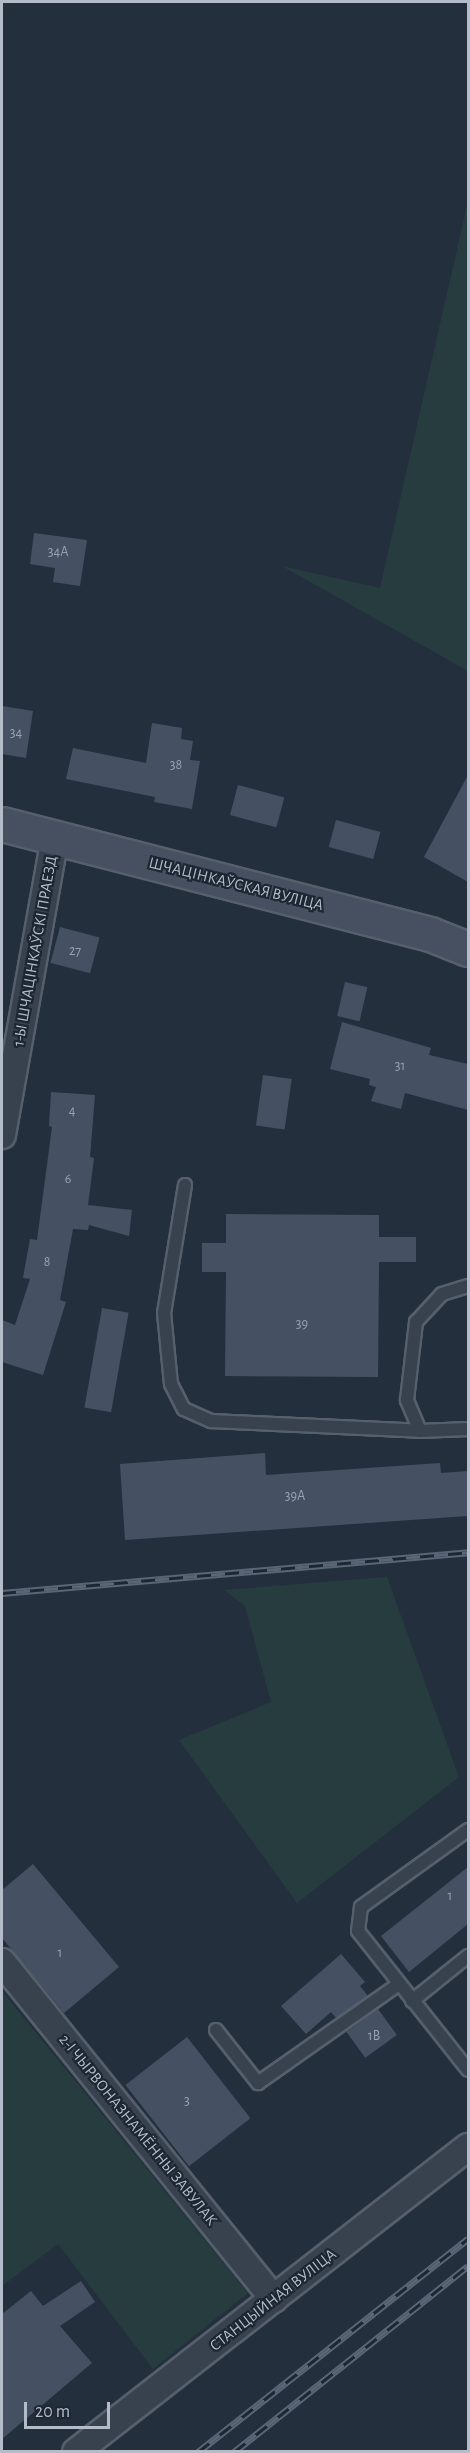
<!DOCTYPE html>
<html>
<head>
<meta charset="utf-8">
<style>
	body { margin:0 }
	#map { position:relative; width:470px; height:2453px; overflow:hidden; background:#242f3e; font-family:"Alegreya Sans",sans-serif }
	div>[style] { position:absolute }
	.green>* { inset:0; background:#263c3f }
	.building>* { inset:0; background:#455162; transform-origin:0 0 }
	.roads { filter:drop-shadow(2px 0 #565f6c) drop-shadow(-2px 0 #565f6c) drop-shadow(0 2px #565f6c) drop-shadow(0 -2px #565f6c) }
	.lane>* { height:12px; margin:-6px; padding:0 6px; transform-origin:6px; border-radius:6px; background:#38414e }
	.street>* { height:26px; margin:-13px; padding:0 13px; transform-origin:13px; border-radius:13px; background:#38414e }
	.secondary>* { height:33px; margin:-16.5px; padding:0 16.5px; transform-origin:16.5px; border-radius:16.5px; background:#465061 }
	.rail>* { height:7px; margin-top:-3.5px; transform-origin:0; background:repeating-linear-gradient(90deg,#1d2633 0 14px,#5a6575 0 28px); box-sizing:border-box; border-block:2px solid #5a6575 }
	span { translate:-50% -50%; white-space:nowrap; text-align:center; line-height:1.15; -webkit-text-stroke:4.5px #1d2633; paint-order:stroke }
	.number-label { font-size:14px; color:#98a1af }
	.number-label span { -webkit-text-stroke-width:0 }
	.street-label { font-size:16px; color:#b4bcc9 }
	.frame { position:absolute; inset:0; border:3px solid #b4bcc9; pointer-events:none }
	.scale { position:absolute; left:24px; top:2402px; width:86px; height:27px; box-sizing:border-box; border:3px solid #b4bcc9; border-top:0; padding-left:8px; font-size:18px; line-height:21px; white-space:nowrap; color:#b4bcc9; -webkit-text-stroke:4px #1d2633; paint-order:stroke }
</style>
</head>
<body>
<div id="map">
	<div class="green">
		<div style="clip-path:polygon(468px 201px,468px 671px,282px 566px,380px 588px)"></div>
		<div style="clip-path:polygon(387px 1577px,459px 1777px,297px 1903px,179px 1740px,271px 1702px,245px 1606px,224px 1590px)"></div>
		<div style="clip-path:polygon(2px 1991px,248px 2293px,153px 2369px,58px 2244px,2px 2286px)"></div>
	</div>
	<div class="building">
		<div style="clip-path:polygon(34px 533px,87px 540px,80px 586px,53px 582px,55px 568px,30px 564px)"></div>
		<div style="clip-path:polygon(2px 706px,33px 711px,26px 758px,2px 754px)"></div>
		<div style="clip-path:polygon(152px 723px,182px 728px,181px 739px,193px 741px,190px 760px,200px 761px,192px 809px,154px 802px,155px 797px,66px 779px,73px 748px,146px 763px)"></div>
		<div style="clip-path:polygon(468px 775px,468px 882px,424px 857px)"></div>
		<div style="left:238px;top:785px;width:48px;height:31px;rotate:15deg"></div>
		<div style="left:336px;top:820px;width:46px;height:28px;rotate:15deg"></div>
		<div style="left:60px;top:927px;width:41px;height:37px;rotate:15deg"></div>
		<div style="left:345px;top:982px;width:23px;height:35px;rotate:13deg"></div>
		<div style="clip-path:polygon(342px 1022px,431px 1048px,429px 1055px,468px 1064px,468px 1110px,405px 1093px,401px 1109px,371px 1101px,376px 1087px,369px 1085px,370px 1079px,330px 1069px)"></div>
		<div style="left:263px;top:1075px;width:29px;height:51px;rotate:8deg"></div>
		<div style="clip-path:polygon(51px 1092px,95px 1095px,90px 1157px,94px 1158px,88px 1205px,132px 1210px,129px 1236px,89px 1225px,88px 1230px,73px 1229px,60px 1300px,66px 1302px,43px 1375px,2px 1362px,2px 1320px,15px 1325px,30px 1279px,23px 1278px,30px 1239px,37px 1240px,52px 1127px,49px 1126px)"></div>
		<div style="clip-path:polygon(226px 1214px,379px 1215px,379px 1237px,416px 1237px,416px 1262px,379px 1262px,378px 1377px,225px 1376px,226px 1272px,202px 1272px,202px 1243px,226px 1243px)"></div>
		<div style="left:102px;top:1308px;width:27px;height:101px;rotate:10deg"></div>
		<div style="clip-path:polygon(265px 1453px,266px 1475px,440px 1463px,441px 1473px,468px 1471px,468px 1516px,125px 1540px,120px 1464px)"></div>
		<div style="clip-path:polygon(33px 1864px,119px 1967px,64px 2013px,2px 1938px,2px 1890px)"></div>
		<div style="clip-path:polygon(468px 1867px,468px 1924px,409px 1972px,381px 1936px)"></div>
		<div style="clip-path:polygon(341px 1954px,365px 1982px,360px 1986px,368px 1996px,336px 2018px,331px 2012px,306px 2034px,281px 2006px)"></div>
		<div style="left:378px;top:2009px;width:32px;height:39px;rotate:54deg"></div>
		<div style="left:187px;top:2037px;width:103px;height:78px;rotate:52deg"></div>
		<div style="clip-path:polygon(81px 2281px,95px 2302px,60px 2326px,92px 2363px,2px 2439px,2px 2314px,31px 2291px,43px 2306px)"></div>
	</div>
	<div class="roads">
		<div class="lane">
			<div style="left:185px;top:1185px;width:130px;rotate:99.3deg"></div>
			<div style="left:164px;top:1313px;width:71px;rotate:84.4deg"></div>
			<div style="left:171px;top:1384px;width:28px;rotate:63deg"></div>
			<div style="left:184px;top:1409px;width:30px;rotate:24deg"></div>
			<div style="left:211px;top:1421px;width:209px;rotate:2.7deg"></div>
			<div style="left:420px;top:1431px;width:48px;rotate:-2.4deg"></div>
			<div style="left:420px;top:1431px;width:34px;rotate:-113deg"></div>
			<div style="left:407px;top:1400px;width:79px;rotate:-83.4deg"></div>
			<div style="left:416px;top:1322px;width:38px;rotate:-47deg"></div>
			<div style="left:442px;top:1294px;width:27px;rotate:-17deg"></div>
			<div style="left:468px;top:1830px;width:132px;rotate:144.3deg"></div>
			<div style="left:361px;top:1907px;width:24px;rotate:97deg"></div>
			<div style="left:358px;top:1931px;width:177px;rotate:51.6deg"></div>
			<div style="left:412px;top:2001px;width:72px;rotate:-38.8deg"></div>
			<div style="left:216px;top:2030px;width:68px;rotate:51.6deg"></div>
			<div style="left:258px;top:2083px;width:172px;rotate:-35.1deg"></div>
		</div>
		<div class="street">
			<div style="left:2px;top:1135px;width:302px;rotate:-79.9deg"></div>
			<div style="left:2px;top:1962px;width:433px;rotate:51.1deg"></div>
			<div style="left:76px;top:2452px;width:497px;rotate:-37.9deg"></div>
		</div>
		<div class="secondary">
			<div style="left:2px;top:824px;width:442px;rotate:14.4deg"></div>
			<div style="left:430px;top:934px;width:41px;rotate:21.5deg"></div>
		</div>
	</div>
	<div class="rail">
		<div style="left:2px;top:1593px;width:468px;rotate:-5deg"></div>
		<div style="left:198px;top:2452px;width:344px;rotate:-38.3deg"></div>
		<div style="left:234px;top:2452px;width:299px;rotate:-38.5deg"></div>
	</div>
	<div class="number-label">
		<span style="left:58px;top:552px">34А</span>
		<span style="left:16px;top:733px">34</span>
		<span style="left:176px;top:765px">38</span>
		<span style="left:75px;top:951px">27</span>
		<span style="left:400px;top:1066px">31</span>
		<span style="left:72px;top:1111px">4</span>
		<span style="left:68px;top:1179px">6</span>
		<span style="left:47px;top:1262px">8</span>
		<span style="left:302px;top:1324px">39</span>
		<span style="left:295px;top:1496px">39А</span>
		<span style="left:450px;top:1896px">1</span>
		<span style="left:60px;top:1953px">1</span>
		<span style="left:374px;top:2036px">1В</span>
		<span style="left:187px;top:2101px">3</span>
	</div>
	<div class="street-label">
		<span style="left:236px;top:884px;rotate:14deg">ШЧАЦІНКАЎСКАЯ ВУЛІЦА</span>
		<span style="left:35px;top:951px;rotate:-80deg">1-Ы ШЧАЦІНКАЎСКІ ПРАЕЗД</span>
		<span style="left:138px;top:2130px;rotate:51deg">2-І ЧЫРВОНАЗНАМЁННЫ ЗАВУЛАК</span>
		<span style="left:273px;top:2300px;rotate:-38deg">СТАНЦЫЙНАЯ ВУЛІЦА</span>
	</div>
	<div class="frame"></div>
	<div class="scale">20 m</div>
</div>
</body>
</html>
